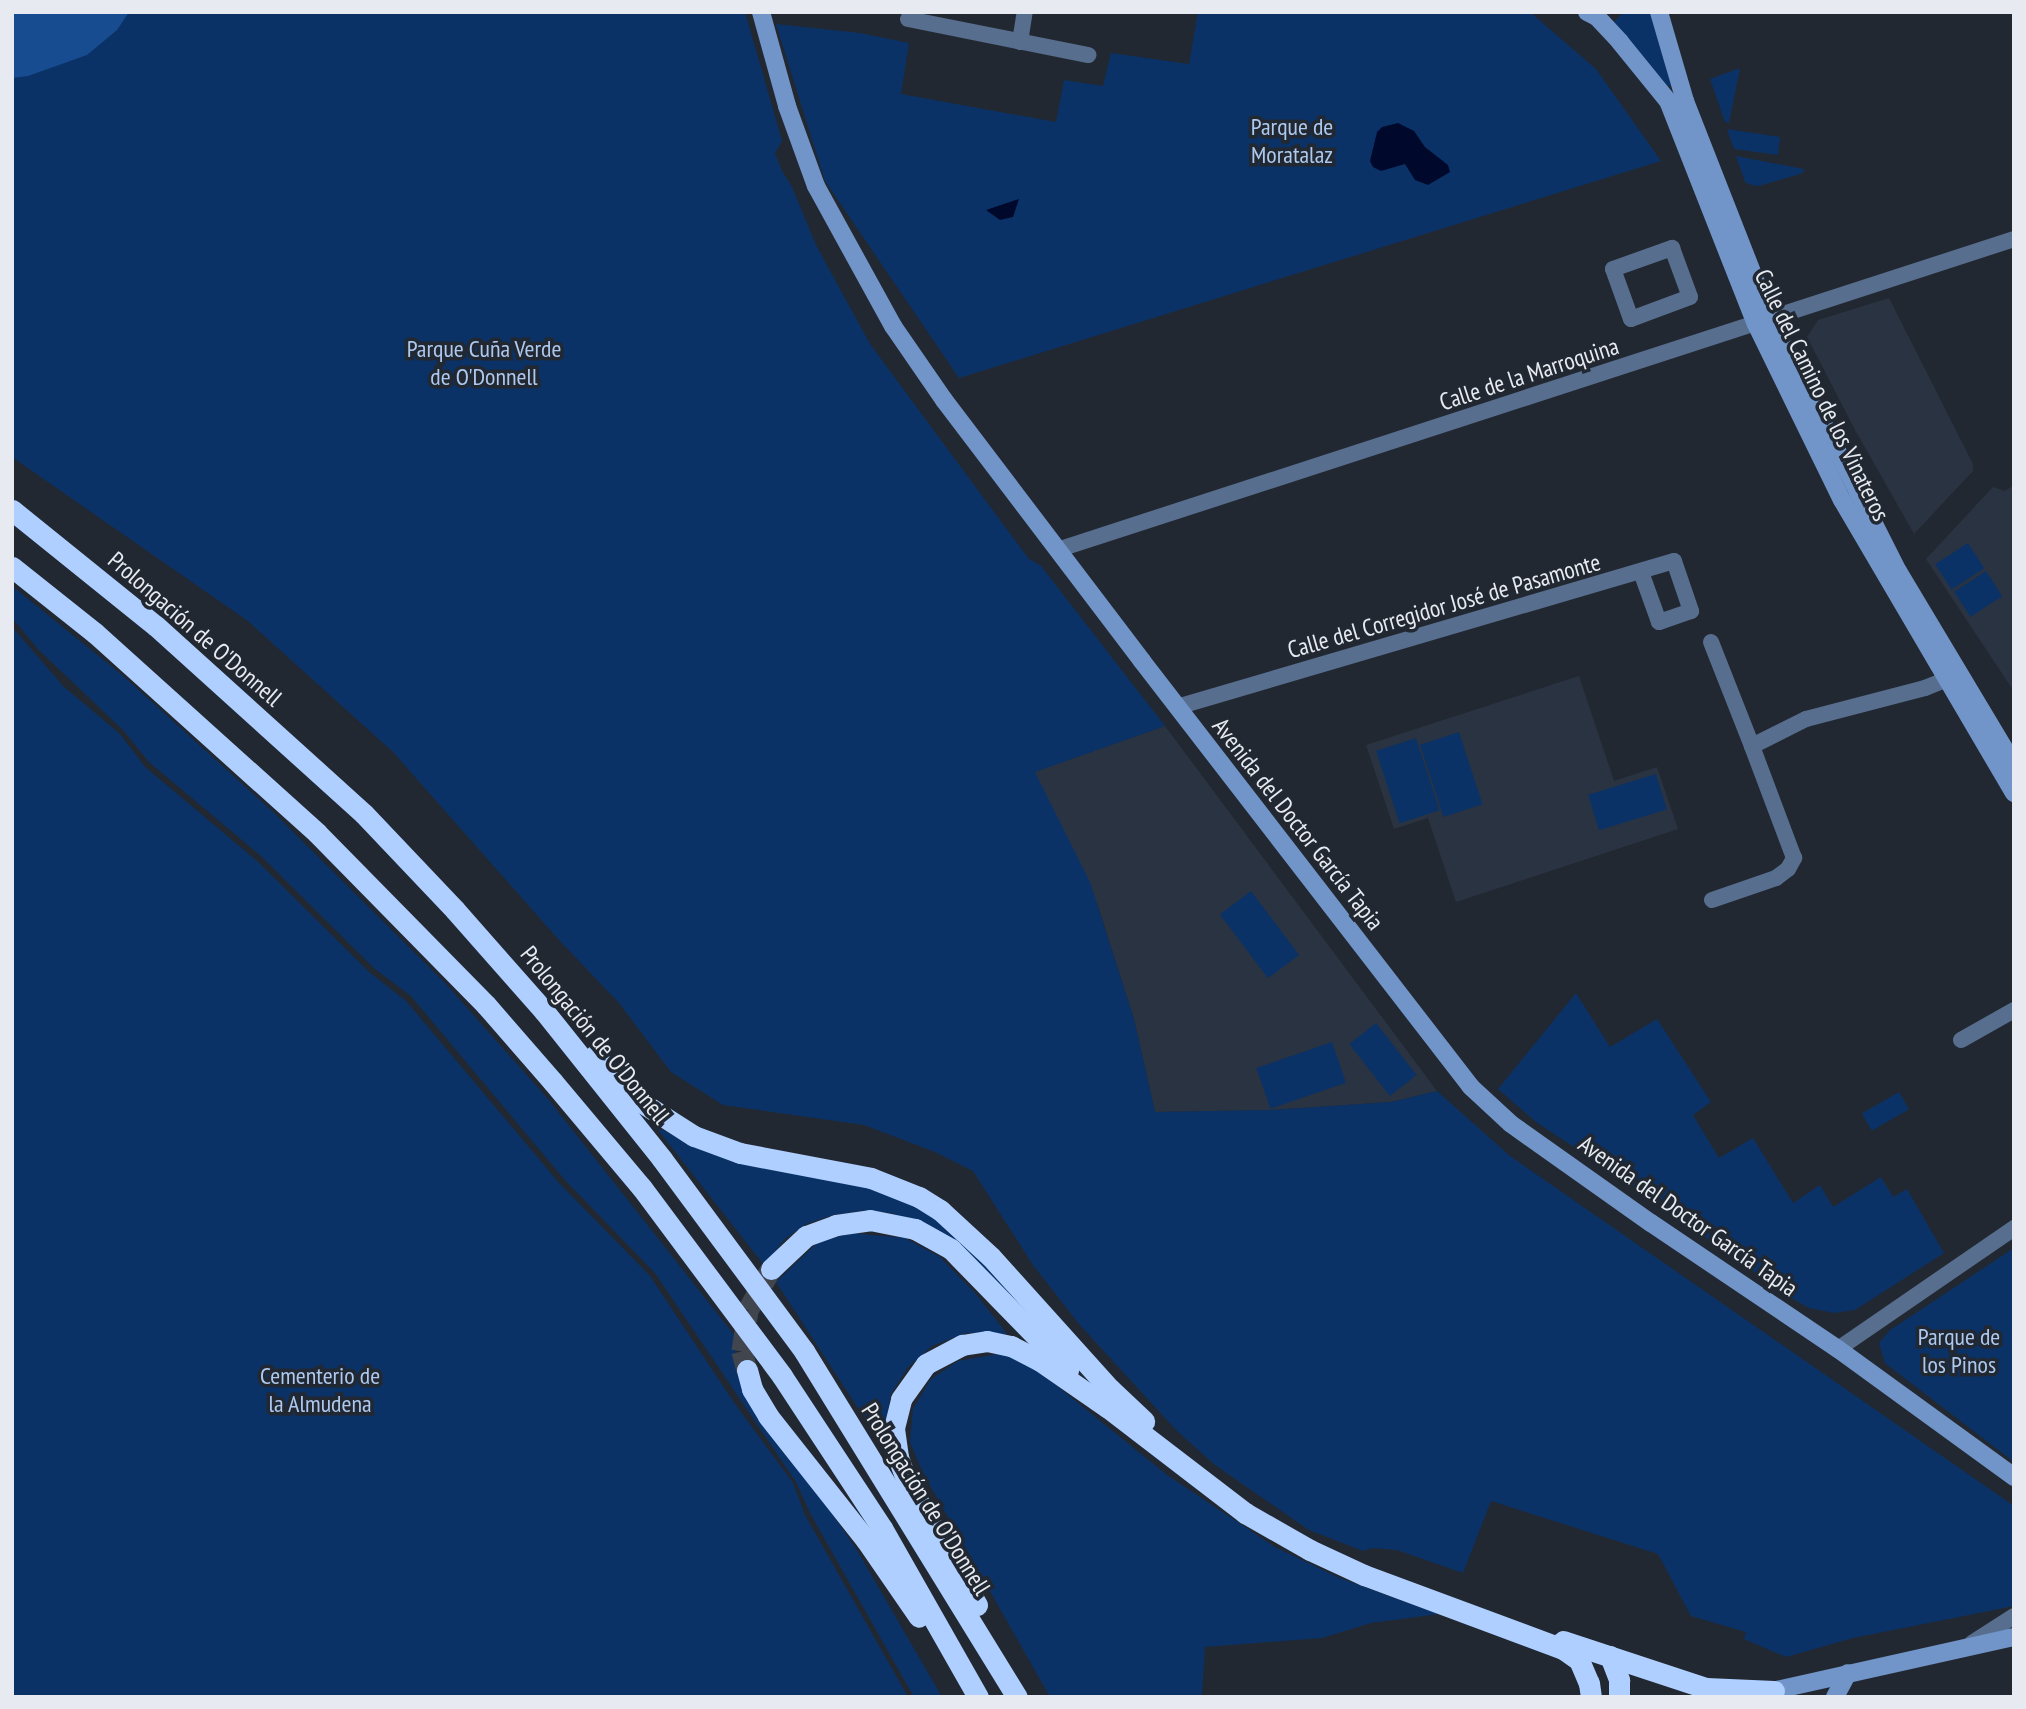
<!DOCTYPE html>
<html>
<head>
<meta charset="utf-8">
<style>
	body { margin:0 }
	#map { position:relative; width:2026px; height:1709px; overflow:hidden; background:#222831; font-family:"PT Sans Narrow",sans-serif }
	div>[style] { position:absolute }
	.built>* { inset:0; background:#2a3341 }
	.green>* { inset:0; background:#0b3266; transform-origin:0 0 }
	.forest>* { inset:0; background:#174c91 }
	.water>* { inset:0; background:#00092c }
	.highway-tunnel>* { height:21px; margin-top:-10.5px; transform-origin:0; background:repeating-linear-gradient(90deg,#40454e 0 21px,transparent 0 31px) }
	.street>* { height:16px; margin:-8px; padding:0 8px; transform-origin:8px; border-radius:8px; background:#576e8e }
	.secondary>* { height:18px; margin:-9px; padding:0 9px; transform-origin:9px; border-radius:9px; background:#7195c8 }
	.highway>* { height:21px; margin:-10.5px; padding:0 10.5px; transform-origin:10.5px; border-radius:10.5px; background:#aecfff }
	span { translate:-50% -50%; white-space:nowrap; text-align:center; line-height:1.15; -webkit-text-stroke:7px #222831; paint-order:stroke }
	.park-label { font-size:24px; color:#adc9f0 }
	.street-label { font-size:24px; color:#e7ebf1 }
	.frame { position:absolute; inset:0; border:14px solid #e7ebf1; pointer-events:none }
</style>
</head>
<body>
<div id="map">
	<div class="built">
		<div style="clip-path:polygon(1889px 298px,1973px 464px,1973px 471px,1914px 534px,1854px 428px,1807px 337px,1818px 320px)"></div>
		<div style="clip-path:polygon(2014px 485px,2014px 689px,2013px 690px,1926px 559px,1993px 487px,2005px 491px)"></div>
		<div style="clip-path:polygon(1579px 676px,1614px 781px,1657px 767px,1678px 829px,1456px 902px,1428px 818px,1394px 829px,1366px 745px)"></div>
		<div style="clip-path:polygon(1165px 726px,1437px 1091px,1391px 1102px,1271px 1110px,1155px 1112px,1134px 1019px,1098px 906px,1034px 772px)"></div>
	</div>
	<div class="green">
		<div style="clip-path:polygon(12px 12px,745px 12px,782px 141px,775px 153px,782px 171px,792px 187px,816px 245px,870px 344px,1028px 558px,1041px 566px,1165px 726px,1035px 772px,1090px 882px,1134px 1019px,1155px 1112px,1271px 1110px,1391px 1102px,1437px 1091px,1510px 1156px,2014px 1506px,2014px 1606px,1853px 1638px,1786px 1657px,1744px 1639px,1746px 1632px,1691px 1616px,1658px 1554px,1491px 1501px,1463px 1573px,1397px 1550px,1372px 1548px,1363px 1551px,1309px 1530px,1215px 1465px,1177px 1431px,1079px 1324px,1033px 1265px,973px 1171px,935px 1152px,864px 1125px,723px 1105px,671px 1072px,619px 1003px,559px 940px,393px 752px,248px 621px,12px 457px)"></div>
		<div style="clip-path:polygon(1198px 12px,1530px 12px,1596px 69px,1661px 161px,959px 378px,825px 181px,776px 24px,860px 33px,909px 43px,901px 94px,1056px 122px,1064px 80px,1103px 86px,1111px 53px,1189px 64px)"></div>
		<div style="clip-path:polygon(1624px 12px,1652px 12px,1672px 86px,1667px 86px,1613px 23px)"></div>
		<div style="clip-path:polygon(1740px 68px,1729px 123px,1725px 122px,1710px 79px)"></div>
		<div style="clip-path:polygon(1727px 129px,1780px 137px,1778px 155px,1734px 149px)"></div>
		<div style="clip-path:polygon(1736px 156px,1804px 169px,1803px 173px,1759px 186px,1751px 185px,1745px 182px)"></div>
		<div style="left:1968px;top:543px;width:30px;height:39px;rotate:57deg"></div>
		<div style="left:1986px;top:571px;width:30px;height:38px;rotate:57deg"></div>
		<div style="clip-path:polygon(12px 586px,122px 675px,273px 812px,445px 983px,548px 1099px,735px 1336px,736px 1370px,759px 1421px,827px 1506px,858px 1552px,942px 1697px,914px 1697px,810px 1513px,796px 1482px,655px 1273px,565px 1180px,411px 996px,375px 969px,261px 856px,149px 762px,124px 731px,39px 650px,12px 618px)"></div>
		<div style="clip-path:polygon(12px 627px,63px 686px,120px 734px,145px 767px,257px 861px,369px 972px,406px 1001px,559px 1183px,650px 1276px,735px 1404px,793px 1483px,805px 1515px,908px 1697px,12px 1697px)"></div>
		<div style="left:1459px;top:732px;width:76px;height:41px;rotate:72deg"></div>
		<div style="left:1416px;top:738px;width:76px;height:42px;rotate:72deg"></div>
		<div style="left:1656px;top:774px;width:37px;height:71px;rotate:73deg"></div>
		<div style="left:1251px;top:891px;width:80px;height:39px;rotate:53deg"></div>
		<div style="clip-path:polygon(1576px 993px,1610px 1047px,1657px 1019px,1711px 1102px,1693px 1115px,1719px 1158px,1753px 1138px,1793px 1203px,1820px 1185px,1833px 1207px,1881px 1177px,1893px 1197px,1907px 1189px,1944px 1253px,1855px 1310px,1834px 1313px,1809px 1308px,1786px 1295px,1639px 1190px,1536px 1122px,1498px 1089px)"></div>
		<div style="left:1376px;top:1023px;width:66px;height:34px;rotate:52deg"></div>
		<div style="left:1332px;top:1042px;width:43px;height:80px;rotate:71deg"></div>
		<div style="left:1899px;top:1092px;width:20px;height:43px;rotate:60deg"></div>
		<div style="clip-path:polygon(655px 1126px,706px 1152px,767px 1169px,831px 1177px,892px 1193px,938px 1217px,1074px 1359px,912px 1220px,890px 1213px,867px 1210px,833px 1215px,806px 1224px,785px 1239px,764px 1265px)"></div>
		<div style="clip-path:polygon(851px 1233px,905px 1238px,940px 1257px,976px 1294px,1007px 1334px,966px 1333px,932px 1346px,908px 1367px,891px 1394px,882px 1445px,776px 1282px,817px 1243px)"></div>
		<div style="clip-path:polygon(2014px 1248px,2013px 1357px,2014px 1462px,1885px 1363px,1879px 1343px,1890px 1330px)"></div>
		<div style="clip-path:polygon(998px 1354px,1021px 1360px,1046px 1377px,1167px 1475px,1275px 1547px,1337px 1577px,1439px 1614px,1371px 1623px,1322px 1638px,1205px 1647px,1202px 1694px,1205px 1697px,1050px 1697px,923px 1473px,910px 1442px,913px 1409px,931px 1379px,958px 1361px)"></div>
	</div>
	<div class="forest">
		<div style="clip-path:polygon(12px 12px,129px 12px,117px 30px,87px 55px,28px 76px,12px 78px)"></div>
	</div>
	<div class="water">
		<div style="clip-path:polygon(1398px 123px,1414px 131px,1425px 147px,1448px 165px,1450px 172px,1428px 185px,1415px 180px,1405px 164px,1381px 171px,1373px 167px,1370px 161px,1377px 132px,1382px 127px)"></div>
		<div style="clip-path:polygon(1019px 199px,1013px 217px,1000px 220px,986px 210px)"></div>
	</div>
	<div class="highway-tunnel">
		<div style="left:747px;top:1370px;width:20px;rotate:-105deg"></div>
		<div style="left:742px;top:1351px;width:41px;rotate:-81.7deg"></div>
		<div style="left:748px;top:1310px;width:47px;rotate:-60.7deg"></div>
	</div>
	<div class="street">
		<div style="left:908px;top:19px;width:184px;rotate:11.3deg"></div>
		<div style="left:1020px;top:42px;width:30px;rotate:-81deg"></div>
		<div style="left:1672px;top:248px;width:52px;rotate:69.8deg"></div>
		<div style="left:1690px;top:297px;width:63px;rotate:159.6deg"></div>
		<div style="left:1631px;top:319px;width:53px;rotate:-109.8deg"></div>
		<div style="left:1613px;top:269px;width:63px;rotate:-19.6deg"></div>
		<div style="left:1057px;top:550px;width:1006px;rotate:-18deg"></div>
		<div style="left:1711px;top:642px;width:112px;rotate:68.5deg"></div>
		<div style="left:1752px;top:746px;width:60px;rotate:-26.6deg"></div>
		<div style="left:1806px;top:719px;width:123px;rotate:-14.6deg"></div>
		<div style="left:1925px;top:688px;width:35px;rotate:-22deg"></div>
		<div style="left:1177px;top:707px;width:518px;rotate:-16.37deg"></div>
		<div style="left:1674px;top:561px;width:53px;rotate:71.2deg"></div>
		<div style="left:1691px;top:611px;width:34px;rotate:161deg"></div>
		<div style="left:1659px;top:622px;width:53px;rotate:-109.8deg"></div>
		<div style="left:1712px;top:900px;width:68px;rotate:-19deg"></div>
		<div style="left:1776px;top:878px;width:15px;rotate:-37deg"></div>
		<div style="left:1788px;top:869px;width:13px;rotate:-61deg"></div>
		<div style="left:1794px;top:858px;width:120px;rotate:-110.6deg"></div>
		<div style="left:1961px;top:1040px;width:61px;rotate:-29.5deg"></div>
		<div style="left:1838px;top:1349px;width:214px;rotate:-34.5deg"></div>
		<div style="left:1972px;top:1643px;width:50px;rotate:-32.7deg"></div>
	</div>
	<div class="secondary">
		<div style="left:761px;top:12px;width:98px;rotate:74.5deg"></div>
		<div style="left:787px;top:106px;width:85px;rotate:70.1deg"></div>
		<div style="left:816px;top:186px;width:160px;rotate:61.2deg"></div>
		<div style="left:893px;top:326px;width:90px;rotate:55.4deg"></div>
		<div style="left:944px;top:400px;width:328px;rotate:52.8deg"></div>
		<div style="left:1142px;top:661px;width:538px;rotate:52.32deg"></div>
		<div style="left:1471px;top:1087px;width:54px;rotate:42.8deg"></div>
		<div style="left:1511px;top:1124px;width:171px;rotate:35.3deg"></div>
		<div style="left:1651px;top:1223px;width:225px;rotate:34deg"></div>
		<div style="left:1838px;top:1349px;width:218px;rotate:36deg"></div>
		<div style="left:1587px;top:12px;width:11px;rotate:27deg"></div>
		<div style="left:1597px;top:17px;width:34px;rotate:47deg"></div>
		<div style="left:1620px;top:42px;width:76px;rotate:50.9deg"></div>
		<div style="left:1668px;top:101px;width:240px;rotate:68.5deg"></div>
		<div style="left:1756px;top:324px;width:196px;rotate:64deg"></div>
		<div style="left:1842px;top:500px;width:340px;rotate:59.6deg"></div>
		<div style="left:1659px;top:12px;width:93px;rotate:73.7deg"></div>
		<div style="left:1685px;top:101px;width:233px;rotate:68.6deg"></div>
		<div style="left:1770px;top:318px;width:284px;rotate:63.2deg"></div>
		<div style="left:1898px;top:571px;width:226px;rotate:59.1deg"></div>
		<div style="left:1763px;top:1693px;width:257px;rotate:-12.6deg"></div>
		<div style="left:1835px;top:1697px;width:27px;rotate:-62deg"></div>
	</div>
	<div class="highway">
		<div style="left:12px;top:510px;width:185px;rotate:38.9deg"></div>
		<div style="left:156px;top:626px;width:280px;rotate:42.1deg"></div>
		<div style="left:364px;top:814px;width:132px;rotate:46.5deg"></div>
		<div style="left:455px;top:910px;width:135px;rotate:48.6deg"></div>
		<div style="left:544px;top:1011px;width:189px;rotate:51.4deg"></div>
		<div style="left:662px;top:1159px;width:239px;rotate:53.5deg"></div>
		<div style="left:804px;top:1351px;width:406px;rotate:58.4deg"></div>
		<div style="left:12px;top:567px;width:106px;rotate:38.5deg"></div>
		<div style="left:95px;top:633px;width:299px;rotate:42deg"></div>
		<div style="left:317px;top:833px;width:241px;rotate:45.5deg"></div>
		<div style="left:486px;top:1005px;width:102px;rotate:49deg"></div>
		<div style="left:553px;top:1082px;width:138px;rotate:50deg"></div>
		<div style="left:642px;top:1188px;width:234px;rotate:53.3deg"></div>
		<div style="left:782px;top:1376px;width:182px;rotate:56.7deg"></div>
		<div style="left:882px;top:1528px;width:194px;rotate:60.4deg"></div>
		<div style="left:594px;top:1056px;width:69px;rotate:43.8deg"></div>
		<div style="left:644px;top:1104px;width:59px;rotate:32.6deg"></div>
		<div style="left:694px;top:1136px;width:49px;rotate:20.3deg"></div>
		<div style="left:740px;top:1153px;width:133px;rotate:10.8deg"></div>
		<div style="left:871px;top:1178px;width:52px;rotate:21.6deg"></div>
		<div style="left:919px;top:1197px;width:25px;rotate:32deg"></div>
		<div style="left:940px;top:1210px;width:69px;rotate:42.7deg"></div>
		<div style="left:991px;top:1257px;width:178px;rotate:48deg"></div>
		<div style="left:1110px;top:1389px;width:47px;rotate:43.3deg"></div>
		<div style="left:771px;top:1269px;width:48px;rotate:-43.3deg"></div>
		<div style="left:806px;top:1236px;width:32px;rotate:-20deg"></div>
		<div style="left:836px;top:1225px;width:34px;rotate:-8deg"></div>
		<div style="left:870px;top:1220px;width:46px;rotate:11.3deg"></div>
		<div style="left:915px;top:1229px;width:41px;rotate:29.1deg"></div>
		<div style="left:951px;top:1249px;width:168px;rotate:45.7deg"></div>
		<div style="left:747px;top:1370px;width:20px;rotate:75deg"></div>
		<div style="left:752px;top:1389px;width:31px;rotate:59deg"></div>
		<div style="left:768px;top:1416px;width:158px;rotate:51.7deg"></div>
		<div style="left:866px;top:1540px;width:93px;rotate:55.5deg"></div>
		<div style="left:977px;top:1605px;width:142px;rotate:-119.6deg"></div>
		<div style="left:907px;top:1482px;width:27px;rotate:-110deg"></div>
		<div style="left:898px;top:1457px;width:29px;rotate:-98deg"></div>
		<div style="left:894px;top:1428px;width:30px;rotate:-76deg"></div>
		<div style="left:901px;top:1399px;width:43px;rotate:-54.5deg"></div>
		<div style="left:926px;top:1364px;width:41px;rotate:-27.8deg"></div>
		<div style="left:962px;top:1345px;width:25px;rotate:-9deg"></div>
		<div style="left:987px;top:1341px;width:25px;rotate:12deg"></div>
		<div style="left:1011px;top:1346px;width:31px;rotate:27deg"></div>
		<div style="left:1039px;top:1360px;width:83px;rotate:34.7deg"></div>
		<div style="left:1107px;top:1407px;width:174px;rotate:37.5deg"></div>
		<div style="left:1245px;top:1513px;width:75px;rotate:29.6deg"></div>
		<div style="left:1310px;top:1550px;width:60px;rotate:24.8deg"></div>
		<div style="left:1364px;top:1575px;width:212px;rotate:20.4deg"></div>
		<div style="left:1563px;top:1649px;width:19px;rotate:35deg"></div>
		<div style="left:1579px;top:1660px;width:25px;rotate:67deg"></div>
		<div style="left:1589px;top:1683px;width:14px;rotate:82deg"></div>
		<div style="left:1563px;top:1641px;width:151px;rotate:18.2deg"></div>
		<div style="left:1706px;top:1688px;width:68px;rotate:2.5deg"></div>
		<div style="left:1610px;top:1656px;width:26px;rotate:69deg"></div>
		<div style="left:1619px;top:1680px;width:17px;rotate:90deg"></div>
	</div>
	<div class="park-label">
		<span style="left:1292px;top:141px">Parque de<br>Moratalaz</span>
		<span style="left:484px;top:363px">Parque Cuña Verde<br>de O'Donnell</span>
		<span style="left:1959px;top:1351px">Parque de<br>los Pinos</span>
		<span style="left:320px;top:1390px">Cementerio de<br>la Almudena</span>
	</div>
	<div class="street-label">
		<span style="left:1529px;top:374px;rotate:-18deg">Calle de la Marroquina</span>
		<span style="left:1822px;top:395px;rotate:64deg">Calle del Camino de los Vinateros</span>
		<span style="left:1444px;top:606px;rotate:-16deg">Calle del Corregidor José de Pasamonte</span>
		<span style="left:195px;top:629px;rotate:41deg">Prolongación de O'Donnell</span>
		<span style="left:1298px;top:824px;rotate:52deg">Avenida del Doctor García Tapia</span>
		<span style="left:595px;top:1035px;rotate:51deg">Prolongación de O'Donnell</span>
		<span style="left:1688px;top:1216px;rotate:35deg">Avenida del Doctor García Tapia</span>
		<span style="left:926px;top:1499px;rotate:58deg">Prolongación de O'Donnell</span>
	</div>
	<div class="frame"></div>
</div>
</body>
</html>
